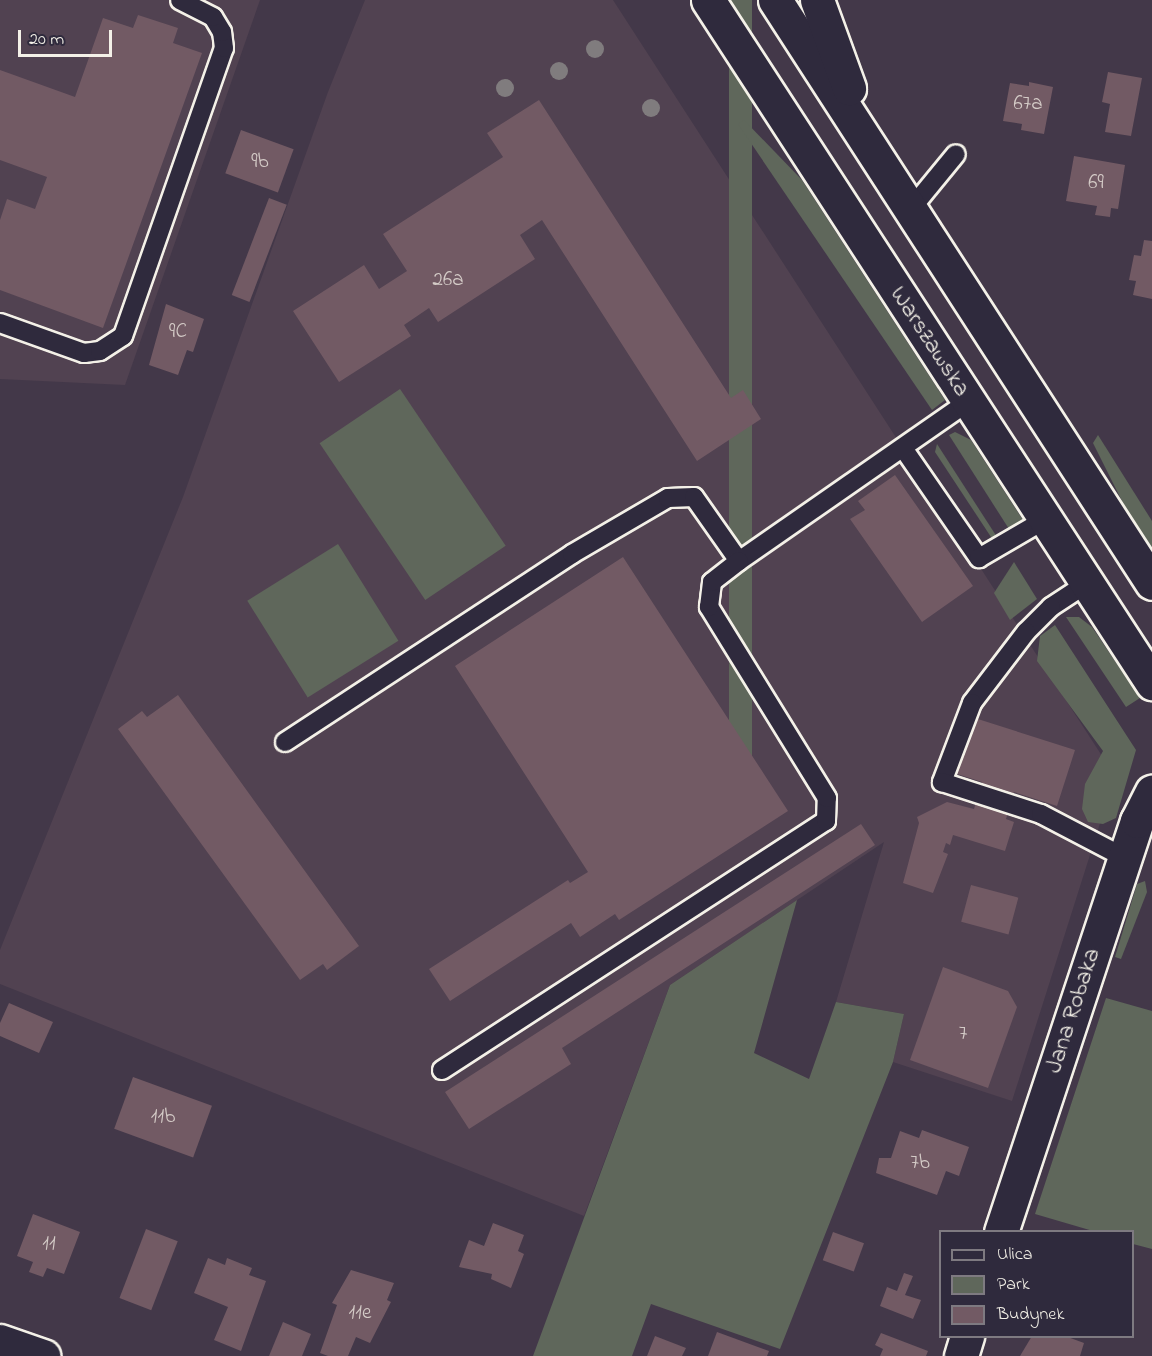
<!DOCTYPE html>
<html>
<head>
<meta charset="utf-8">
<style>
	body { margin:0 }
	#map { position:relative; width:1152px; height:1356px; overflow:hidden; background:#433849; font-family:"Indie Flower",sans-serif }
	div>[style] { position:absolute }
	.built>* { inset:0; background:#514251 }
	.green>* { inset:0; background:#5f675b; transform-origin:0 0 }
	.building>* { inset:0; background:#725a64; transform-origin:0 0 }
	.roads { filter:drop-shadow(2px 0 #f4f1e8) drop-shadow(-2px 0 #f4f1e8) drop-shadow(0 2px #f4f1e8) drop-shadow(0 -2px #f4f1e8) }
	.service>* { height:18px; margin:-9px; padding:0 9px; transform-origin:9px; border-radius:9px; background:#2f2a3d }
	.minor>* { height:33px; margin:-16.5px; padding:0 16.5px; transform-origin:16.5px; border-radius:16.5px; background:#2f2a3d }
	.secondary>* { height:33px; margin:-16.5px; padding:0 16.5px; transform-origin:16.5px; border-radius:16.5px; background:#2f2a3d }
	.trees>* { width:18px; height:18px; margin:-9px; border-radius:50%; background:#807c7e }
	span { translate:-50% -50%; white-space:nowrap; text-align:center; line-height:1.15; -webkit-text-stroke:5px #2f2a3d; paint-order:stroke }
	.number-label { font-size:21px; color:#d4cbc7 }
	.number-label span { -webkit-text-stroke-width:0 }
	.street-label { font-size:24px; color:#f4f1e8 }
	.legend { position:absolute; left:939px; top:1230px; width:195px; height:108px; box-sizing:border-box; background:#2f2a3d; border:2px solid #7e7a81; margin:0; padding:8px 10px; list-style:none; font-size:18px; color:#f4f1e8 }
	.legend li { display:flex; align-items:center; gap:12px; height:30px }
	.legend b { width:30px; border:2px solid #7e7a81 }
	.scale { position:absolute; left:18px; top:30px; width:94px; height:27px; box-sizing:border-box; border:3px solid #f4f1e8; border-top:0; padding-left:8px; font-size:18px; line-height:21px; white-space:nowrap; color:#f4f1e8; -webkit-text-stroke:4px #2f2a3d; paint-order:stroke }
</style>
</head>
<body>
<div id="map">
	<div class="built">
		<div style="clip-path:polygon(0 0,260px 0,125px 385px,0 379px)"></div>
		<div style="clip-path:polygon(365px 0,613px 0,1115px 776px,1012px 1101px,893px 1062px,904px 1014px,836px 1002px,884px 842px,670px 985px,584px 1216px,0 984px,0 950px,183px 497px,328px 92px)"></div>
	</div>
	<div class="green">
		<div style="left:729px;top:0;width:23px;height:777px"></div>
		<div style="clip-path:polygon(744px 120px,802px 180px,945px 400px,932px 410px,738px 124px)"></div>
		<div style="left:400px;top:389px;width:189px;height:97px;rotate:56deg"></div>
		<div style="clip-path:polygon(955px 432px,971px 440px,1023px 520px,1009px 529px,949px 435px)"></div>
		<div style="clip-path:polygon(1098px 435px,1152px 521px,1152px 548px,1125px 507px,1093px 443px)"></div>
		<div style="clip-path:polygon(937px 444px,997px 537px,991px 537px,935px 452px)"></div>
		<div style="left:338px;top:544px;width:114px;height:107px;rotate:58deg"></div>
		<div style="clip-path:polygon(1014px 562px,1037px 599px,1010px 620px,994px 593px)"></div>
		<div style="clip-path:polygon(1066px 617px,1079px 617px,1092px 627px,1140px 698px,1126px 707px)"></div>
		<div style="clip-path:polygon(1055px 625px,1136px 750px,1116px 818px,1103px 824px,1088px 822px,1082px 809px,1085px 784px,1103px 751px,1037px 661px,1040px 636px)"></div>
		<div style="clip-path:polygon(1145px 881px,1147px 892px,1121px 959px,1115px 957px,1137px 884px)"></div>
		<div style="clip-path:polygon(797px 900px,754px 1053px,809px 1079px,836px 1002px,904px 1014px,893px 1062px,780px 1349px,651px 1304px,632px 1356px,533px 1356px,670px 985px)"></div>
		<div style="clip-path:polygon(1106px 998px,1152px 1011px,1152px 1249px,1133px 1244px,1132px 1232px,1093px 1231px,1035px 1214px)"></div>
	</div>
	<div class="building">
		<div style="clip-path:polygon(138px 15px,178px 28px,173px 43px,202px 53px,103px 328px,0 290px,0 220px,7px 199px,35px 209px,47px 177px,0 160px,0 70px,75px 97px,103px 18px,133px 28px)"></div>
		<div style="clip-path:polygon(1108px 72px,1142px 78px,1131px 136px,1105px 132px,1110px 104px,1102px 102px)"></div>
		<div style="clip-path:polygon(1029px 82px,1053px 87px,1044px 134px,1021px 130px,1022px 124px,1003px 121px,1010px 83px,1029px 86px)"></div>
		<div style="clip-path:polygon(539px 100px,731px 398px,743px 390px,761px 419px,697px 461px,542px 220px,520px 235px,535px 259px,438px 322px,429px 308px,404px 325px,411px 336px,339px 382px,293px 311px,364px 265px,379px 289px,407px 271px,383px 234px,503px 157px,487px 133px)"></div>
		<div style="left:241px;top:130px;width:56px;height:46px;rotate:20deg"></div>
		<div style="clip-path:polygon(1074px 156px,1125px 165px,1118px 209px,1111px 208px,1110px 217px,1095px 215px,1097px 206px,1066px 201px)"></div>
		<div style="left:269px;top:198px;width:19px;height:104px;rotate:21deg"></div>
		<div style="clip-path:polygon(1144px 240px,1152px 241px,1152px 299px,1133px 295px,1136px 281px,1129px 280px,1134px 255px,1141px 256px)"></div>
		<div style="clip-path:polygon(166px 304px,204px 319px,193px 352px,187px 350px,178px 375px,149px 365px)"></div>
		<div style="clip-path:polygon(895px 475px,973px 586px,922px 622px,850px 519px,865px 510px,858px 501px)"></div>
		<div style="clip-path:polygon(623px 557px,788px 811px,619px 920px,615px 914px,580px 937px,571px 923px,450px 1001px,429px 969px,568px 880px,570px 883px,588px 872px,455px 666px)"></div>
		<div style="clip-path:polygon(178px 695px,359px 946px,327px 970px,323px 964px,300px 980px,118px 729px,142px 711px,147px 717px)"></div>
		<div style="clip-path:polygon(959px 713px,1075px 750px,1057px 806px,1014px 792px,1006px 819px,1014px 822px,1005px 851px,953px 835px,950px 845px,946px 843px,943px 852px,948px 854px,933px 893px,903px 883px,919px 823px,917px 817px,947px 802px,974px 809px,982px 782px,942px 769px)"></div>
		<div style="clip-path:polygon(861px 824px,875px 845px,562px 1048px,571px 1064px,469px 1129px,445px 1092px)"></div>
		<div style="left:971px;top:885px;width:49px;height:38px;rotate:15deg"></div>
		<div style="clip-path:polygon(943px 967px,1008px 991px,1017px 1007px,988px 1088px,910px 1060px)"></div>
		<div style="clip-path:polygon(9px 1003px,53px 1022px,39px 1053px,0 1036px,0 1023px)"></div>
		<div style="left:133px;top:1077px;width:84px;height:55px;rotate:20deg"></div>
		<div style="clip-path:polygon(922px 1130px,969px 1147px,959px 1176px,946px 1171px,937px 1195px,876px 1173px,879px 1158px,891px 1158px,900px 1131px,919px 1138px)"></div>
		<div style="clip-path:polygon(33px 1214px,80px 1232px,64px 1274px,47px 1268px,43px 1277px,29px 1272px,33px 1262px,17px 1256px)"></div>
		<div style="clip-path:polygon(493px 1223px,524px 1235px,518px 1251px,524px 1254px,511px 1288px,491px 1279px,492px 1274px,459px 1267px,469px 1240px,484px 1246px)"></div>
		<div style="left:146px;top:1229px;width:34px;height:74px;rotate:21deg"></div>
		<div style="left:833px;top:1232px;width:33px;height:30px;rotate:20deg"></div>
		<div style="clip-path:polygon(208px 1258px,225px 1265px,227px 1258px,252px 1268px,249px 1275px,266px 1281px,241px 1351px,214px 1340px,228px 1307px,194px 1293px)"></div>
		<div style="clip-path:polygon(351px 1270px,394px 1283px,387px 1300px,391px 1302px,370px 1343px,356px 1337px,348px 1356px,328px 1356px,320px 1353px,337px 1305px,332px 1303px)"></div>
		<div style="clip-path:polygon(904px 1273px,913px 1276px,905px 1295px,921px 1300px,913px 1319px,880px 1306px,887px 1287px,897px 1291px)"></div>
		<div style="clip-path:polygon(283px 1322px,311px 1334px,302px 1356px,269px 1356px)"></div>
		<div style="clip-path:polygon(717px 1332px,769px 1351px,767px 1356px,708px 1356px)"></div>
		<div style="clip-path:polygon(881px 1333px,928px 1351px,926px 1356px,880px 1356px,883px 1349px,875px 1345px)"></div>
		<div style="clip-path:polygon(655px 1336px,686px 1348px,682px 1356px,647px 1356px)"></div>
		<div style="clip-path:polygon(1032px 1336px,1065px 1336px,1084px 1343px,1080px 1356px,1020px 1356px)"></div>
	</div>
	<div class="roads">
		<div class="service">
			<div style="left:910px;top:210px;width:72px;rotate:-50.6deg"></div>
			<div style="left:0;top:323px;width:89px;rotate:19.7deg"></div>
			<div style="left:84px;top:353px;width:16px;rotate:-7deg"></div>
			<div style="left:100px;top:351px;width:27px;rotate:-33deg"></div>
			<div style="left:123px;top:336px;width:305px;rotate:-70.7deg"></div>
			<div style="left:224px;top:48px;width:16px;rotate:-97deg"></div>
			<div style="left:222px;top:32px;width:17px;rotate:-121deg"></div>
			<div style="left:213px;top:17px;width:37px;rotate:-153deg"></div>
			<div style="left:903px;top:448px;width:134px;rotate:55.4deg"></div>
			<div style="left:979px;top:558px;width:75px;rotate:-30.3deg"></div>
			<div style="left:1086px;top:584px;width:42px;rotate:146.7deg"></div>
			<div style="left:1051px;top:607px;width:35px;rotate:135deg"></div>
			<div style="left:1026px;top:632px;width:89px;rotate:127.3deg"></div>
			<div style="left:972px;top:703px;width:85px;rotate:110.8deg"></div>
			<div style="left:942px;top:782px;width:104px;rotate:17.9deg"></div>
			<div style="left:1041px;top:814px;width:95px;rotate:27.6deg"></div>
			<div style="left:285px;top:742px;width:343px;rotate:-33.2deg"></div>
			<div style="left:572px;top:554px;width:111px;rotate:-30.3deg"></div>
			<div style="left:668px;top:498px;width:26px;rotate:-2deg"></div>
			<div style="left:694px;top:497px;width:78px;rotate:54.9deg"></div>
			<div style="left:739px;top:561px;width:279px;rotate:-34.8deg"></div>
			<div style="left:442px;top:1070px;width:458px;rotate:-33deg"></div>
			<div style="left:826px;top:821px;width:23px;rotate:-88deg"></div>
			<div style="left:827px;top:798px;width:225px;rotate:-121.7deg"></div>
			<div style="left:709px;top:607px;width:25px;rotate:-83deg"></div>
			<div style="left:712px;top:582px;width:34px;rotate:-38deg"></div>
		</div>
		<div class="minor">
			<div style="left:1001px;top:1232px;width:433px;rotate:-71.7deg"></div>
			<div style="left:1137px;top:821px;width:33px;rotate:-63deg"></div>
			<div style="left:0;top:1341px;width:46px;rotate:19.2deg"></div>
			<div style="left:961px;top:1356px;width:21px;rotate:-73deg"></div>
		</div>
		<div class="secondary">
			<div style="left:708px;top:0;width:815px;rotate:56.97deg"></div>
			<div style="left:775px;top:0;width:694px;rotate:57.11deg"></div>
			<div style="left:817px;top:0;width:94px;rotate:70deg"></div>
		</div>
	</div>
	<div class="trees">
		<div style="left:595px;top:49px"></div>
		<div style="left:559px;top:71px"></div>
		<div style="left:505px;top:88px"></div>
		<div style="left:651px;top:108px"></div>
	</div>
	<div class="number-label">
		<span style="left:1028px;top:104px">67a</span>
		<span style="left:260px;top:162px">9b</span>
		<span style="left:1096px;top:183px">69</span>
		<span style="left:448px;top:280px">26a</span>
		<span style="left:178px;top:332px">9C</span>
		<span style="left:963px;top:1034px">7</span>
		<span style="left:163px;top:1117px">11b</span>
		<span style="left:920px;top:1163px">7b</span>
		<span style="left:49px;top:1244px">11</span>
		<span style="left:360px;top:1313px">11e</span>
	</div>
	<div class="street-label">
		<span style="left:929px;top:342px;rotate:57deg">Warszawska</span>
		<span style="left:1074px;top:1011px;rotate:-72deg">Jana Robaka</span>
	</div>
	<ul class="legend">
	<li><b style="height:8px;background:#2f2a3d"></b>Ulica</li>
	<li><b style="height:16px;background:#5f675b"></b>Park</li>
	<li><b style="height:16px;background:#725a64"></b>Budynek</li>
	</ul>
	<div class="scale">20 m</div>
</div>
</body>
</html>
